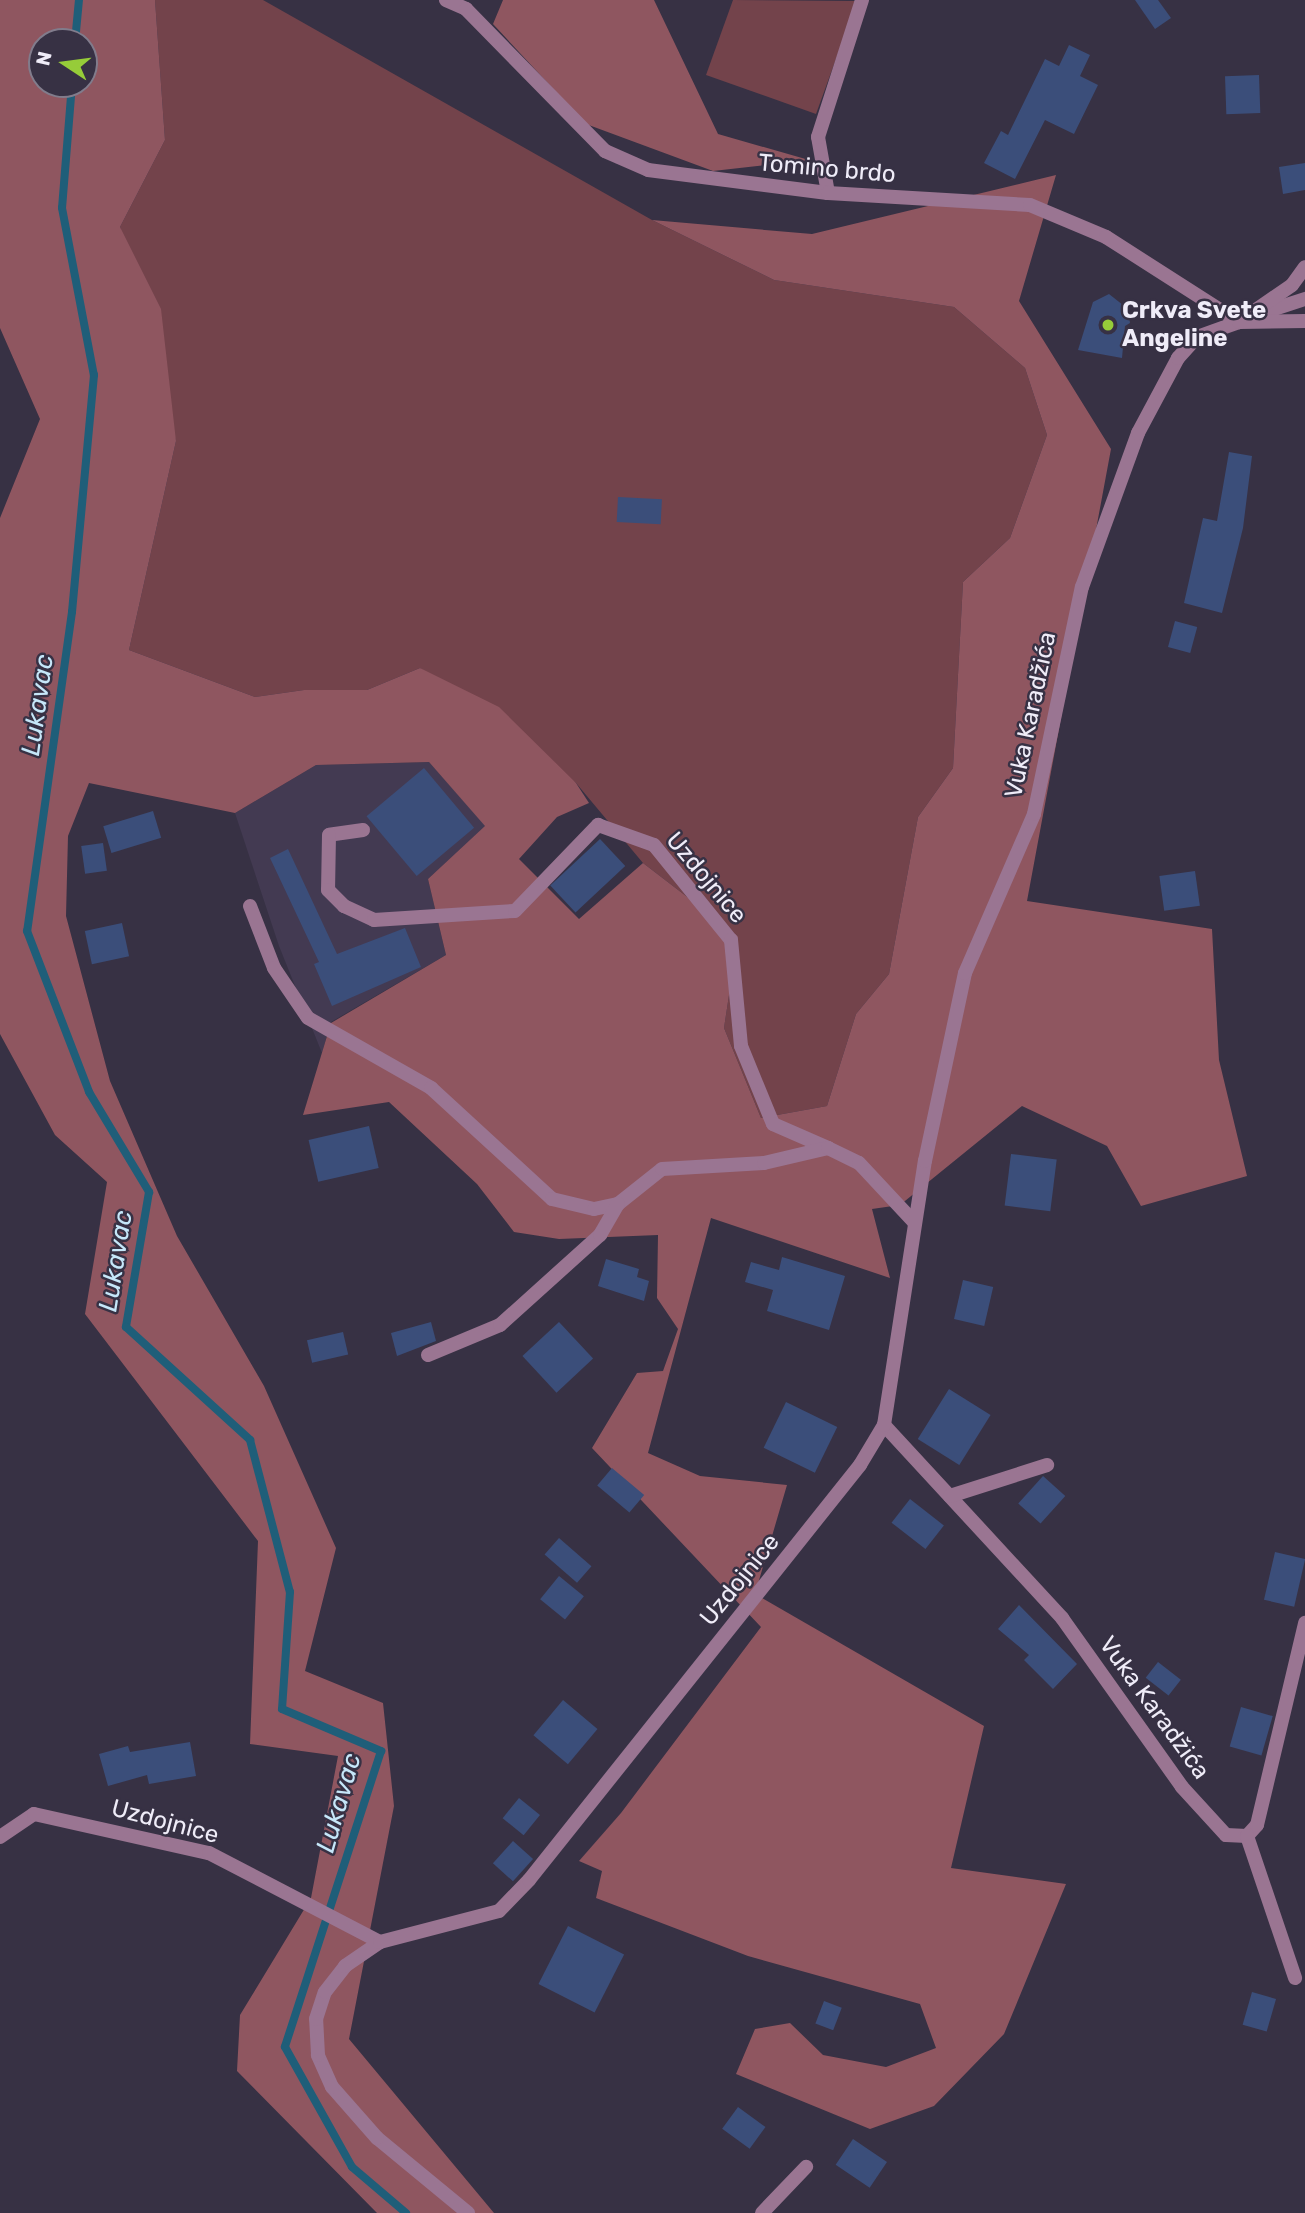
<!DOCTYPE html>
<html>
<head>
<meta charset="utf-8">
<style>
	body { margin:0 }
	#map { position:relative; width:1305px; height:2213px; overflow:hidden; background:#373144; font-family:Rubik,sans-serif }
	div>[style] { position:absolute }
	.built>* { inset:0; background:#433a52 }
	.green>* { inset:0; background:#73434b }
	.forest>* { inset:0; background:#8f5660 }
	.stream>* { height:8px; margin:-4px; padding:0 4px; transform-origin:4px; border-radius:4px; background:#1f5e79 }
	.building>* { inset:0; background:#3b4e7a; transform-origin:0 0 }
	.service>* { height:14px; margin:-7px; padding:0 7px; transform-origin:7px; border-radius:7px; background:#9a7592 }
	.minor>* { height:14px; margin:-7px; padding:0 7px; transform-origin:7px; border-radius:7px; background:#9a7592 }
	.dots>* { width:19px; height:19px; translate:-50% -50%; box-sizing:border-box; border:4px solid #373144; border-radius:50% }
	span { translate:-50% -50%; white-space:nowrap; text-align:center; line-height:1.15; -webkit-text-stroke:5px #373144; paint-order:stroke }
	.street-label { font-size:24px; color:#efecf8 }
	.poi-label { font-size:24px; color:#efecf8; font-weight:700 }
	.left { translate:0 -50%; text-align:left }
	.water-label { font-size:26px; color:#c6e7f9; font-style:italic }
	.north { position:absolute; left:28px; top:28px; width:70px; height:70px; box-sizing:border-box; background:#373144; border:2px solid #817c8c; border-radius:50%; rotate:283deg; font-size:19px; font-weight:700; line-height:28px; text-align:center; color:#efecf8 }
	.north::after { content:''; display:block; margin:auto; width:24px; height:32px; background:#96cc39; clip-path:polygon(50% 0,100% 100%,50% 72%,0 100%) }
</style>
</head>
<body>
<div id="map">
	<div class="built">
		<div style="clip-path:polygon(429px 762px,486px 826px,428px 879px,446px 955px,331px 1022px,322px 1053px,279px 946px,235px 813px,316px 765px)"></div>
	</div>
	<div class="green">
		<div style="clip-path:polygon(155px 0,263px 0,652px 220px,774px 280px,954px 307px,1025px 368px,1047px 435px,1010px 538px,963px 582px,953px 768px,918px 817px,889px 974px,856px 1014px,827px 1106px,761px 1118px,724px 1028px,738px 936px,643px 863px,576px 783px,420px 668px,367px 690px,304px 690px,255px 697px,129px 650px,176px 441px,120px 227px,165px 140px)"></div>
		<div style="clip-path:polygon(733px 0,857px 1px,816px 114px,706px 75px)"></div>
	</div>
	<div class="forest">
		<div style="clip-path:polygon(evenodd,0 0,155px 0,165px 140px,120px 227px,161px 309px,176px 441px,129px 650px,255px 697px,304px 690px,367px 690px,420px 668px,499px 707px,576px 783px,589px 803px,557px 817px,519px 859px,579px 919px,643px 863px,738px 936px,724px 1028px,761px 1118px,827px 1106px,856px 1014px,889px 974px,918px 817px,953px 768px,963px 582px,1010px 538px,1047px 435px,1025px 368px,954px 307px,774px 280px,652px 220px,812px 234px,1056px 175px,1019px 301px,1111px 449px,1027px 901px,1212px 929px,1219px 1060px,1247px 1176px,1141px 1206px,1107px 1146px,1022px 1106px,900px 1205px,872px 1209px,890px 1278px,711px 1218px,648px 1453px,700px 1476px,787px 1485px,755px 1594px,984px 1726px,951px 1868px,1066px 1884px,1004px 2034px,934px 2106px,870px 2129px,736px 2074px,755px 2029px,790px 2023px,823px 2055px,886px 2067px,936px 2048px,920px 2004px,748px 1956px,596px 1898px,602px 1871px,579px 1861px,621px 1813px,761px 1627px,592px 1448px,637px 1373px,663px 1371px,678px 1329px,657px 1298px,658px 1235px,559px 1239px,514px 1232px,477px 1184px,389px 1102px,303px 1115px,331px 1023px,446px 955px,428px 879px,485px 826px,429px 762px,316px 765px,235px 813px,89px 783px,68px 836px,66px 916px,110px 1081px,177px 1236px,264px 1386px,336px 1548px,305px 1671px,383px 1703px,394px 1806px,349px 2039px,494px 2213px,377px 2213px,237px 2071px,240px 2015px,311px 1898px,338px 1756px,250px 1744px,258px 1541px,85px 1314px,107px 1182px,55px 1135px,0 1034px,0 518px,40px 419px,0 328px,0 0,42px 42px,84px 42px,84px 84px,42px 84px,42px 42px)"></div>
		<div style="clip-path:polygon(503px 0,654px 0,718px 134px,809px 160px,713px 171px,586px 124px,493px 24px)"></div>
	</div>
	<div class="stream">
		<div style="left:75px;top:42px;width:42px;rotate:-84.6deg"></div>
		<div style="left:72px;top:84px;width:124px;rotate:94.6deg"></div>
		<div style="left:62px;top:208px;width:170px;rotate:79.2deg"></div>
		<div style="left:94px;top:375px;width:238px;rotate:95.3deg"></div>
		<div style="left:72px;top:612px;width:322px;rotate:98deg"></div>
		<div style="left:27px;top:931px;width:173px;rotate:68.9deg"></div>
		<div style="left:89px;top:1092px;width:117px;rotate:59deg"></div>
		<div style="left:149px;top:1192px;width:137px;rotate:99.7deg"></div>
		<div style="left:126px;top:1327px;width:168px;rotate:42.3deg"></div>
		<div style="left:250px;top:1440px;width:157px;rotate:75.3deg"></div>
		<div style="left:290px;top:1592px;width:117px;rotate:93.9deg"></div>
		<div style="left:282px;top:1709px;width:108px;rotate:23deg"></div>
		<div style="left:381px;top:1751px;width:311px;rotate:108deg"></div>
		<div style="left:285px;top:2047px;width:137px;rotate:60.8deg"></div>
		<div style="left:352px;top:2167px;width:71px;rotate:40.4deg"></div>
	</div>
	<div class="building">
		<div style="clip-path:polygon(1135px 0,1158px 0,1171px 18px,1155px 29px)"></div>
		<div style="clip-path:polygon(1069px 45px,1090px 55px,1080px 76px,1098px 85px,1074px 134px,1045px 120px,1015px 179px,984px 163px,1001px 131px,1008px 135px,1045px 59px,1059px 66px)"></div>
		<div style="left:1259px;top:75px;width:38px;height:34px;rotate:88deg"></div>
		<div style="clip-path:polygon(1305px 163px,1305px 190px,1283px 194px,1279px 167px)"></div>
		<div style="clip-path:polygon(1109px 294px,1128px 309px,1130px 323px,1125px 326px,1122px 358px,1078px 350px,1093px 302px)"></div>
		<div style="clip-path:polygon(1229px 452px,1252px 456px,1243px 528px,1222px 613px,1184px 603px,1203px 518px,1217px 521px)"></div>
		<div style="left:618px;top:497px;width:44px;height:25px;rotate:3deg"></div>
		<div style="left:1175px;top:621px;width:23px;height:27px;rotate:15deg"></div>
		<div style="left:424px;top:768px;width:78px;height:75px;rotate:50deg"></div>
		<div style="left:153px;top:811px;width:28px;height:52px;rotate:73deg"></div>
		<div style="left:600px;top:839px;width:37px;height:68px;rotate:47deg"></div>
		<div style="left:103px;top:843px;width:28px;height:22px;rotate:82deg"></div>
		<div style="clip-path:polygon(288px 849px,337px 954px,405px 928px,421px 967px,332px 1006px,314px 964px,319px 962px,270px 858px)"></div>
		<div style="left:1195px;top:871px;width:35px;height:36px;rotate:82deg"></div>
		<div style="left:122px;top:923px;width:34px;height:38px;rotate:78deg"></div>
		<div style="left:369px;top:1126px;width:43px;height:62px;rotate:77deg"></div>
		<div style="left:1011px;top:1154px;width:46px;height:52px;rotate:7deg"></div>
		<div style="clip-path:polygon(782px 1257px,845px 1276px,829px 1330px,767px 1311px,773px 1290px,745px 1282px,751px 1262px,779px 1270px)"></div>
		<div style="clip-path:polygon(606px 1259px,639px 1269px,637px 1277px,649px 1281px,644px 1301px,598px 1286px)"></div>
		<div style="left:963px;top:1280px;width:31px;height:40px;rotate:13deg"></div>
		<div style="clip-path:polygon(431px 1322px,436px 1341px,397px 1356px,391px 1333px)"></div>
		<div style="left:559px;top:1322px;width:50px;height:50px;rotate:47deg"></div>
		<div style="left:343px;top:1332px;width:23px;height:37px;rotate:77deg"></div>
		<div style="left:949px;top:1389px;width:49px;height:59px;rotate:32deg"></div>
		<div style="left:786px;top:1402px;width:57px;height:51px;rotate:26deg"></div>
		<div style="left:612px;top:1468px;width:42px;height:23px;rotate:40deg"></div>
		<div style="left:1043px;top:1476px;width:30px;height:37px;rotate:42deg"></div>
		<div style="left:910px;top:1499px;width:43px;height:30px;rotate:38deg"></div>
		<div style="left:559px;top:1538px;width:43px;height:22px;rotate:41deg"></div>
		<div style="left:1275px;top:1552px;width:31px;height:49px;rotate:13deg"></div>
		<div style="left:559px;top:1576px;width:32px;height:30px;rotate:39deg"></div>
		<div style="clip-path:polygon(1019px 1605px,1077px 1664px,1053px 1689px,1024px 1660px,1029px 1655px,998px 1629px)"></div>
		<div style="left:1158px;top:1662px;width:29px;height:20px;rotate:38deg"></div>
		<div style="left:563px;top:1700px;width:45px;height:46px;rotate:40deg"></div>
		<div style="left:1241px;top:1707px;width:33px;height:41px;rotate:16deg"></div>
		<div style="clip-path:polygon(190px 1742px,196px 1776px,149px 1784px,147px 1775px,108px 1786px,99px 1754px,128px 1746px,130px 1752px)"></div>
		<div style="left:519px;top:1798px;width:27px;height:26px;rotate:39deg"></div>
		<div style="left:513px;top:1841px;width:27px;height:30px;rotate:42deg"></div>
		<div style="left:568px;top:1926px;width:63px;height:65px;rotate:27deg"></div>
		<div style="left:1252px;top:1992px;width:25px;height:34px;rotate:16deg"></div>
		<div style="left:824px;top:2001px;width:19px;height:24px;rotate:21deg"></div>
		<div style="left:738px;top:2107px;width:34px;height:27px;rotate:36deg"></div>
		<div style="left:853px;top:2139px;width:41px;height:31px;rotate:34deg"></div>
	</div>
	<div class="service">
		<div style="left:828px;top:193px;width:57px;rotate:-100.1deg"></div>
		<div style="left:818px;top:137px;width:144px;rotate:-72.2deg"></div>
	</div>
	<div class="minor">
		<div style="left:446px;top:0;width:22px;rotate:24deg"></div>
		<div style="left:466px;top:9px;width:199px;rotate:45.6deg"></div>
		<div style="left:605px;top:151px;width:47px;rotate:23.8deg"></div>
		<div style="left:648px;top:170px;width:181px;rotate:7.3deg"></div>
		<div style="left:828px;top:193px;width:202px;rotate:3.4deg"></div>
		<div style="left:1030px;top:205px;width:82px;rotate:22.8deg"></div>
		<div style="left:1106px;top:237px;width:158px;rotate:32.6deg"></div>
		<div style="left:1256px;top:315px;width:52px;rotate:-18.1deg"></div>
		<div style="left:1240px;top:321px;width:63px;rotate:-34.7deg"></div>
		<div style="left:1292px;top:285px;width:22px;rotate:-54deg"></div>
		<div style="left:363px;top:830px;width:34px;rotate:172deg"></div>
		<div style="left:329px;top:835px;width:55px;rotate:91deg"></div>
		<div style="left:328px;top:890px;width:23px;rotate:45deg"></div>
		<div style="left:344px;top:906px;width:33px;rotate:25deg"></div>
		<div style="left:374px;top:920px;width:141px;rotate:-3.7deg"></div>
		<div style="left:515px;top:911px;width:120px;rotate:-46deg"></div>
		<div style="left:598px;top:825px;width:59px;rotate:19.7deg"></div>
		<div style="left:654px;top:845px;width:122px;rotate:51deg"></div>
		<div style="left:731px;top:940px;width:106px;rotate:84.6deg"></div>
		<div style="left:741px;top:1046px;width:84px;rotate:67.7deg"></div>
		<div style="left:773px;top:1124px;width:60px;rotate:23.6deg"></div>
		<div style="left:250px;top:906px;width:66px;rotate:68.8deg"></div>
		<div style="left:274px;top:968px;width:60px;rotate:55.8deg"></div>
		<div style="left:308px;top:1018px;width:142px;rotate:29.6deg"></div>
		<div style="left:431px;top:1088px;width:164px;rotate:42.5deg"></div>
		<div style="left:552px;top:1199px;width:43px;rotate:13.4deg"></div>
		<div style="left:594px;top:1209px;width:25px;rotate:-12deg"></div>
		<div style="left:618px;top:1204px;width:56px;rotate:-38.5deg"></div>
		<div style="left:662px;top:1169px;width:102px;rotate:-3.4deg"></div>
		<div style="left:764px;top:1163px;width:66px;rotate:-13.2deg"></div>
		<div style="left:828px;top:1148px;width:34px;rotate:26deg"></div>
		<div style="left:859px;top:1163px;width:81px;rotate:47deg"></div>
		<div style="left:428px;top:1355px;width:78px;rotate:-22.6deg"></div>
		<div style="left:500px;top:1325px;width:135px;rotate:-42deg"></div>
		<div style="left:600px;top:1235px;width:36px;rotate:-60deg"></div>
		<div style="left:884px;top:1425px;width:263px;rotate:47.3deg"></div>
		<div style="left:1062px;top:1618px;width:207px;rotate:54.6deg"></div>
		<div style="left:1182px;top:1787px;width:65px;rotate:47.5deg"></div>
		<div style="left:1226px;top:1835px;width:21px;rotate:3deg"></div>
		<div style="left:1247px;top:1836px;width:15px;rotate:-48deg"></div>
		<div style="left:1257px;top:1825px;width:208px;rotate:-76.6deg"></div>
		<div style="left:950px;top:1496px;width:102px;rotate:-17.7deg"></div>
		<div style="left:1247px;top:1836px;width:150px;rotate:71.3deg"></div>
		<div style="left:0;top:1837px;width:41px;rotate:-34.1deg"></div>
		<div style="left:34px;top:1814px;width:179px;rotate:12.6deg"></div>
		<div style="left:209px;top:1853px;width:193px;rotate:27.5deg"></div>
		<div style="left:468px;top:2213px;width:118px;rotate:-140.5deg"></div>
		<div style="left:377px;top:2138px;width:68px;rotate:-131.4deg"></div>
		<div style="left:332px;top:2087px;width:35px;rotate:-114deg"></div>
		<div style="left:318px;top:2055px;width:36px;rotate:-93deg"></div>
		<div style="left:316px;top:2019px;width:28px;rotate:-72deg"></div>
		<div style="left:325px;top:1992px;width:33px;rotate:-52deg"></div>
		<div style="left:345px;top:1966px;width:42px;rotate:-34.4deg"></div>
		<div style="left:380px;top:1942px;width:123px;rotate:-14.6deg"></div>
		<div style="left:499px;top:1911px;width:43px;rotate:-45.9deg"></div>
		<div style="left:529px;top:1880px;width:531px;rotate:-51.42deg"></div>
		<div style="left:860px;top:1465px;width:47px;rotate:-59deg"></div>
		<div style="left:884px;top:1425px;width:267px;rotate:-81.2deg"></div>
		<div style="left:925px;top:1161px;width:192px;rotate:-78deg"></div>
		<div style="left:965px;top:973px;width:173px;rotate:-66.5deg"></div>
		<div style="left:1034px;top:814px;width:232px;rotate:-78.1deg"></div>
		<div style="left:1082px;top:587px;width:164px;rotate:-70deg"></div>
		<div style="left:1138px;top:433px;width:85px;rotate:-61.9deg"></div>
		<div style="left:1178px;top:358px;width:28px;rotate:-48deg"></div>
		<div style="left:1197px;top:337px;width:45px;rotate:-19.7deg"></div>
		<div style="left:1239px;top:322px;width:66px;rotate:-0.9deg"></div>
		<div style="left:762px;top:2213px;width:64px;rotate:-46.3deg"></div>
	</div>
	<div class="dots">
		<div style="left:1108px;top:325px;background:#96cc39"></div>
	</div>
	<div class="street-label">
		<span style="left:827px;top:169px;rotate:5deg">Tomino brdo</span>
		<span style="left:1031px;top:715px;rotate:-78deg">Vuka Karadžića</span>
		<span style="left:706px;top:878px;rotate:50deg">Uzdojnice</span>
		<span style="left:740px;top:1580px;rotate:-51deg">Uzdojnice</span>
		<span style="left:1154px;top:1708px;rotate:54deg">Vuka Karadžića</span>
		<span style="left:165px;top:1822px;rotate:15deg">Uzdojnice</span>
	</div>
	<div class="poi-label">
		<span class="left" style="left:1122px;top:325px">Crkva Svete<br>Angeline</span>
	</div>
	<div class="water-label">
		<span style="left:38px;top:705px;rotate:-82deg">Lukavac</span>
		<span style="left:116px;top:1261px;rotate:-81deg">Lukavac</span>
		<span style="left:339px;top:1803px;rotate:-74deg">Lukavac</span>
	</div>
	<div class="north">N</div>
</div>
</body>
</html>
